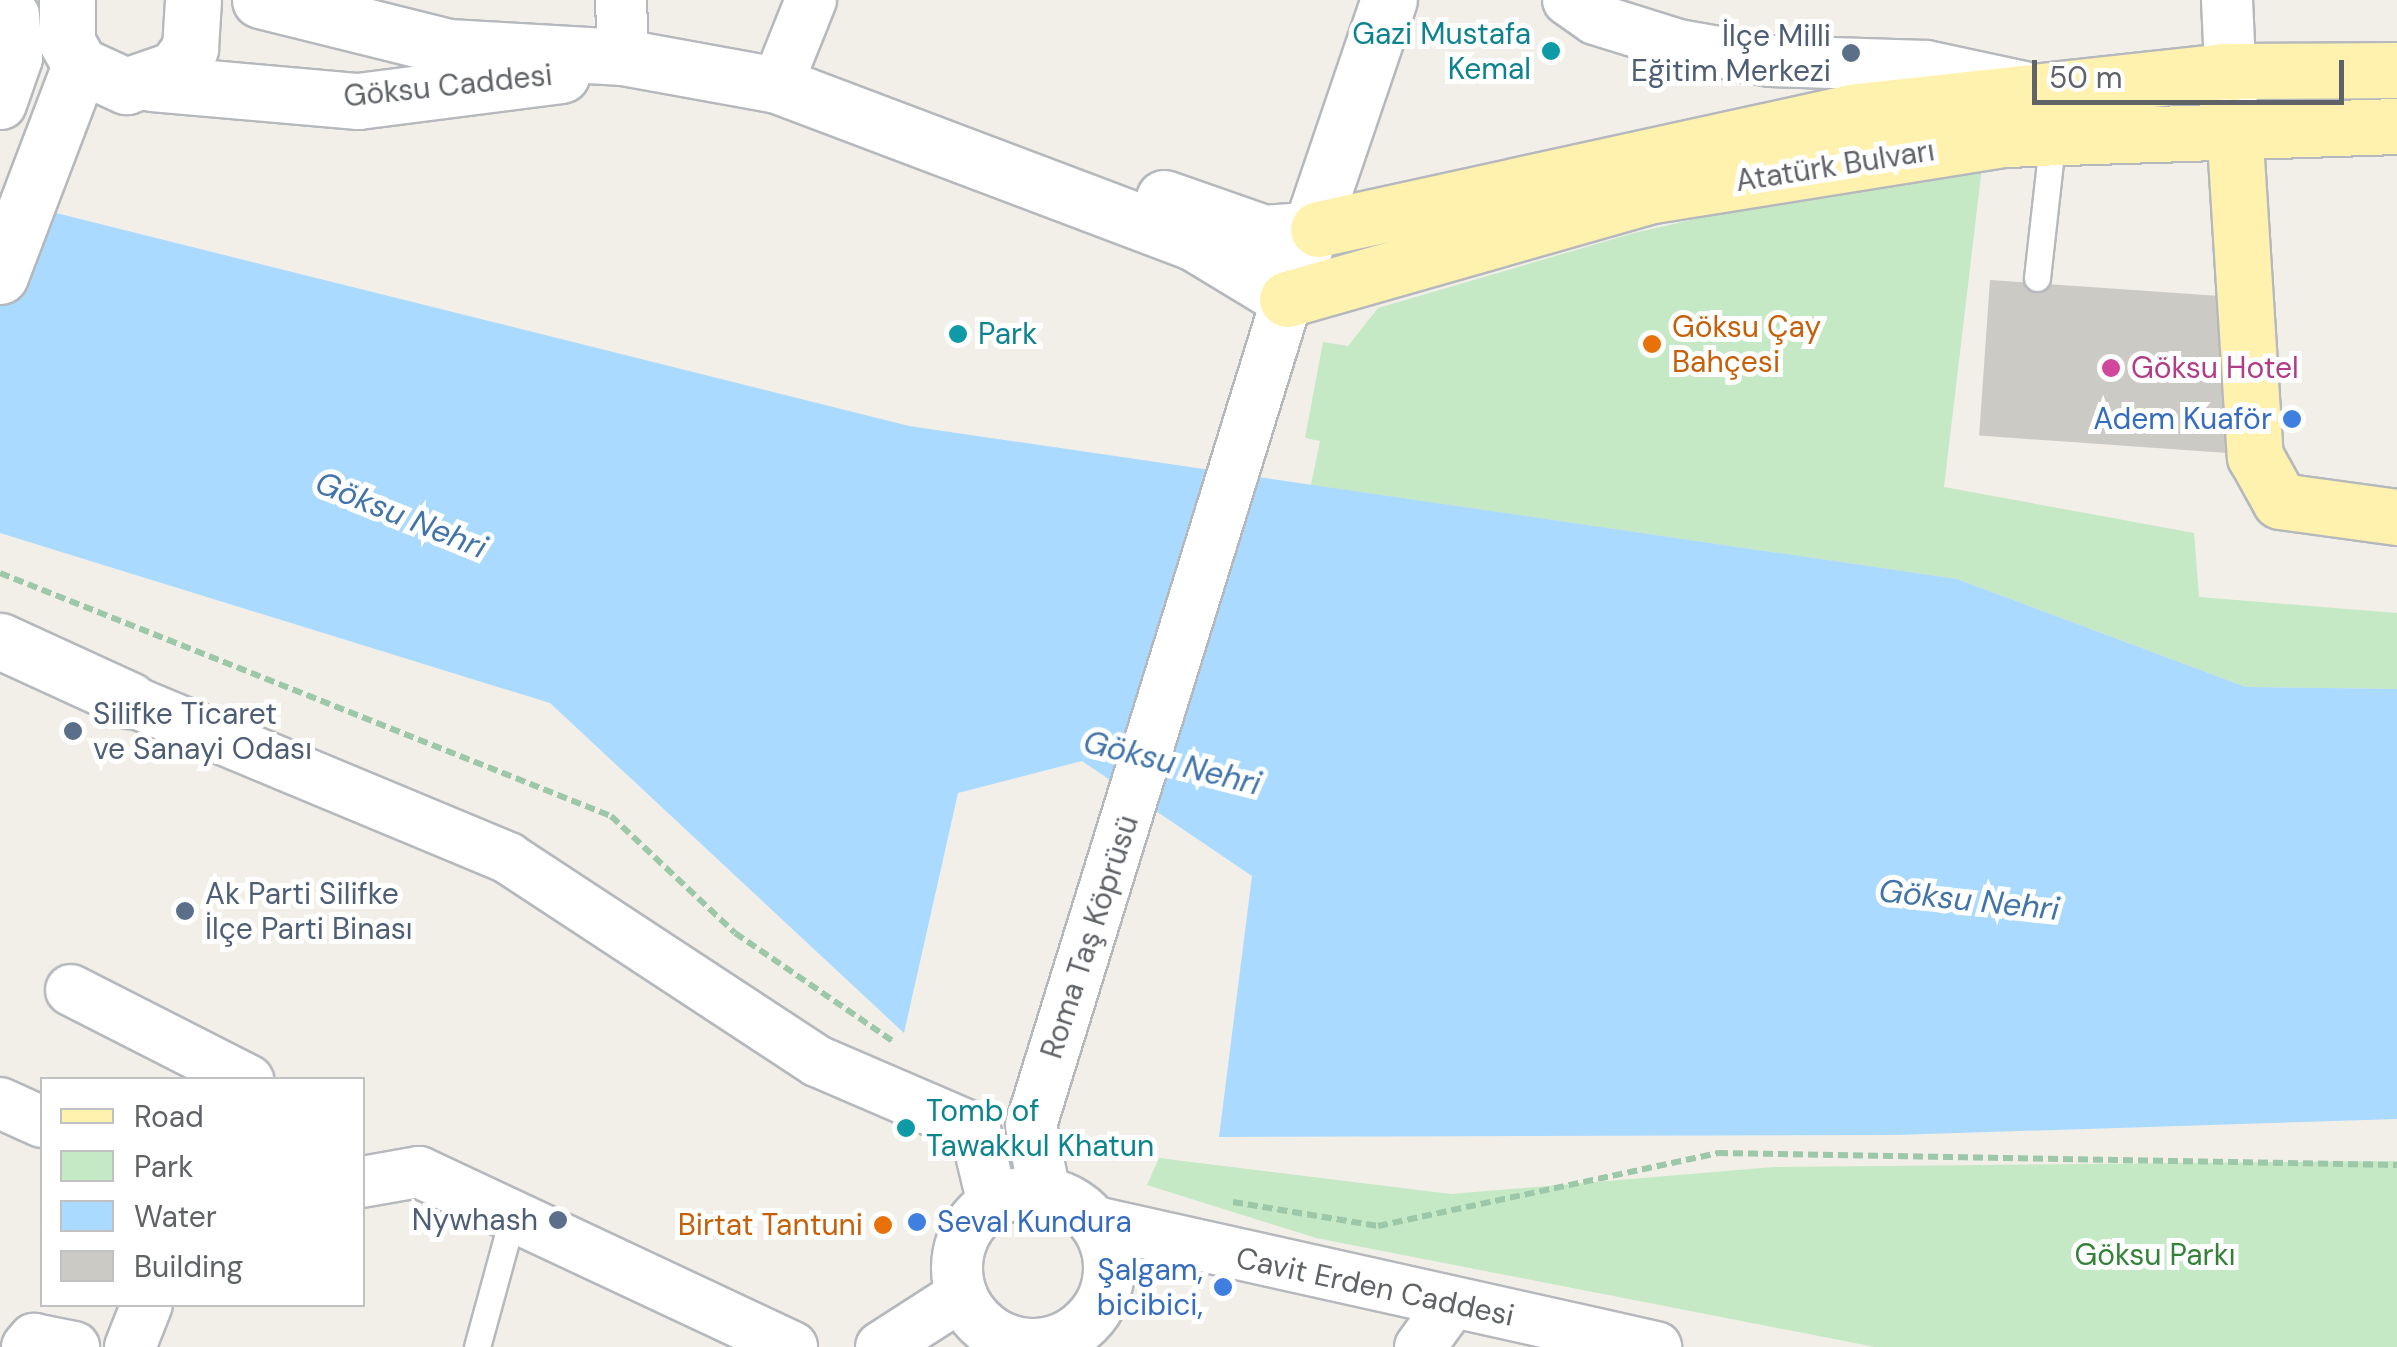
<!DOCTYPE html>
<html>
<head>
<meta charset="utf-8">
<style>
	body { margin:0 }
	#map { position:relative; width:2397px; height:1347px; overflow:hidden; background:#f1efe8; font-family:"DM Sans",sans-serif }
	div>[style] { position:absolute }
	.green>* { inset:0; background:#c5e8c5 }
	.water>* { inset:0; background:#aadaff }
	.building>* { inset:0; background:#cccac5; transform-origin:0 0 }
	.path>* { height:6px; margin-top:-3px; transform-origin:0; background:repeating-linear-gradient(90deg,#9cc7a9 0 10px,transparent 0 15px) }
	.roads { filter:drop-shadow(2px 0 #b5b8bc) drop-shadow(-2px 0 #b5b8bc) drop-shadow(0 2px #b5b8bc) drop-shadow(0 -2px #b5b8bc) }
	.lane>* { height:25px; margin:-12.5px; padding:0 12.5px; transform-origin:12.5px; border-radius:12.5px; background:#fff }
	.street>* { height:50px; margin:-25px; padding:0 25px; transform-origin:25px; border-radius:25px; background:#fff }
	.street>.ring { margin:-25px; padding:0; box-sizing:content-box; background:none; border:50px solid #fff; border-radius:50% }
	.secondary>* { height:55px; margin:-27.5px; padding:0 27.5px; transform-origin:27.5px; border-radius:27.5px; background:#fff }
	.primary>* { height:55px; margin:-27.5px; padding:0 27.5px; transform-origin:27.5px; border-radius:27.5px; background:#fff2af }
	.dots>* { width:28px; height:28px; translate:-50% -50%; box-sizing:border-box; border:5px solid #fff; border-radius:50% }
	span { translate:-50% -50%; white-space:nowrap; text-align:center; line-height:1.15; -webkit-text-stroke:10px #fff; paint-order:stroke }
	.culture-label { font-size:30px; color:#0d838f }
	.right { translate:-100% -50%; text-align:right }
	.left { translate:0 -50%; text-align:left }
	.service-label { font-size:30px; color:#4e5e75 }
	.street-label { font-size:30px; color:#5f6368 }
	.food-label { font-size:30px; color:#c56008 }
	.hotel-label { font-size:30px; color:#b23c85 }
	.shop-label { font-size:30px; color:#366cbe }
	.park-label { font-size:30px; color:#348238 }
	.water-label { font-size:32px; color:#4174aa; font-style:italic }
	.legend { position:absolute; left:40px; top:1077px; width:325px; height:230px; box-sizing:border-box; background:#fff; border:2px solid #bfc1c3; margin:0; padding:12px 18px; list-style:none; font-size:30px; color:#5f6368 }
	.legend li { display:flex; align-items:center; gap:20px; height:50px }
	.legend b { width:50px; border:2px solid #bfc1c3 }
	.scale { position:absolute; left:2032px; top:60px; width:312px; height:45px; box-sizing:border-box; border:5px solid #5f6368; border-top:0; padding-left:12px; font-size:30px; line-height:35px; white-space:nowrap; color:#5f6368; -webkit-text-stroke:8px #fff; paint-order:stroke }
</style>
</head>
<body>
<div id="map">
	<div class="green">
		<div style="clip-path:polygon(1982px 167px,1944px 487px,2194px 533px,2199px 597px,2397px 613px,2397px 689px,2246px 687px,1957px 579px,1311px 485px,1320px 441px,1305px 438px,1323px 342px,1348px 346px,1378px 308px,1634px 233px,1862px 181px)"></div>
		<div style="clip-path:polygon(1159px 1158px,1451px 1194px,1774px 1167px,2397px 1161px,2397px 1347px,1875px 1347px,1316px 1238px,1147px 1185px)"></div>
	</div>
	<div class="water">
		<div style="clip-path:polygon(0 199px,909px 426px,1957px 579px,2246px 687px,2397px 689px,2397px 1119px,1895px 1135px,1219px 1137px,1252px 876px,1082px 761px,958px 793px,904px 1033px,550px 703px,0 533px)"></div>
	</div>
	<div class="building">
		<div style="left:1990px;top:280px;width:256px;height:156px;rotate:4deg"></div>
	</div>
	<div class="path">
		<div style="left:0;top:573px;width:658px;rotate:21.69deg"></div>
		<div style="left:611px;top:816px;width:170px;rotate:43.3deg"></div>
		<div style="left:735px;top:933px;width:191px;rotate:34.4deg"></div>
		<div style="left:1233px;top:1202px;width:147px;rotate:9.4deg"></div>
		<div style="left:1378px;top:1226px;width:348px;rotate:-12.1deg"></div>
		<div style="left:1718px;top:1153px;width:679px;rotate:1.01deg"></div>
	</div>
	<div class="roads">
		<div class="lane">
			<div style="left:2037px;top:278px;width:144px;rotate:-83.6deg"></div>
			<div style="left:477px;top:1347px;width:137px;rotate:-74.7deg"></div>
		</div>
		<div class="street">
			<div style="left:621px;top:0;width:57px;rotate:88deg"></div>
			<div style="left:1568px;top:0;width:33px;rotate:35deg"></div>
			<div style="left:1595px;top:19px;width:88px;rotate:17.2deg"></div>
			<div style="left:1679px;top:45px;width:92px;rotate:10deg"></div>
			<div style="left:1770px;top:61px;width:156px;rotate:1.8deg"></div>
			<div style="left:1926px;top:66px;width:100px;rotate:12.1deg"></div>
			<div style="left:2227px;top:0;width:110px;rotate:87.4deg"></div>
			<div style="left:777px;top:85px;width:92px;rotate:-68.2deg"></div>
			<div style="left:1px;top:104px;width:49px;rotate:-70.8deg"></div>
			<div style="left:17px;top:58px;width:43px;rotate:-94deg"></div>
			<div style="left:129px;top:700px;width:411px;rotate:22.6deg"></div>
			<div style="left:508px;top:858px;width:370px;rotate:33.3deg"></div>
			<div style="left:817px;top:1061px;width:172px;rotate:23.3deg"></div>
			<div style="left:975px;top:1129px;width:77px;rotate:76.5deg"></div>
			<div style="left:71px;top:990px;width:199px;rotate:27deg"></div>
			<div style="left:0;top:1103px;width:46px;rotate:24.3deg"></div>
			<div style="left:362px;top:1182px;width:58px;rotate:-10deg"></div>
			<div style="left:419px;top:1172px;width:412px;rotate:25.1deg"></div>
			<div class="ring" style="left:957px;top:1192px;width:102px;height:102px"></div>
			<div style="left:1045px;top:1193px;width:69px;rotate:-101.6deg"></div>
			<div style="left:1031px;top:1125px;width:865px;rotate:-72.78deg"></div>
			<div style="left:1095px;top:1222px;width:575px;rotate:12.56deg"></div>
			<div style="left:27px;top:1347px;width:11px;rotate:-49deg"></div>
			<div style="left:34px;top:1339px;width:41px;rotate:11.3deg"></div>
			<div style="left:130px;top:1347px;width:46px;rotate:-68.4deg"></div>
			<div style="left:881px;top:1347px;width:96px;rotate:-32.7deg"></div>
			<div style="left:1420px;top:1347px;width:53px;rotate:-54.2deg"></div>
		</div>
		<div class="secondary">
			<div style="left:67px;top:0;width:42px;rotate:90deg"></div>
			<div style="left:67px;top:42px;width:26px;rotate:61deg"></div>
			<div style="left:80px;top:65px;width:51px;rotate:24.5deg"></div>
			<div style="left:126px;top:86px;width:52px;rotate:-19.1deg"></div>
			<div style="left:175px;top:69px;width:26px;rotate:-54deg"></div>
			<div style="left:190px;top:48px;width:48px;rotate:-86.4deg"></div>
			<div style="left:260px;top:0;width:194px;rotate:14deg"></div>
			<div style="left:448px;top:47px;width:175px;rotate:3.3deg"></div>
			<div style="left:623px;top:57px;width:157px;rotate:10.3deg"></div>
			<div style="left:777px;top:85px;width:445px;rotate:20.7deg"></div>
			<div style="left:1193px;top:242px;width:110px;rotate:31.2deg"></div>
			<div style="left:1287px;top:299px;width:316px;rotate:-71.2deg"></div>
			<div style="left:152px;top:83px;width:207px;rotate:5deg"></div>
			<div style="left:358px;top:101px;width:205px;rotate:-7.3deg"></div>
			<div style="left:1164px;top:198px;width:106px;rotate:19.3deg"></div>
			<div style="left:1264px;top:233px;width:54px;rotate:-4.2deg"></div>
			<div style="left:0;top:276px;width:226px;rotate:-69.2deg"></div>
			<div style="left:0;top:641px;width:142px;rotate:24.6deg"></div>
		</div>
		<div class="primary">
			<div style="left:2234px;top:126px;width:331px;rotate:86.4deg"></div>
			<div style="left:2255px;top:456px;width:51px;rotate:60.9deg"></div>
			<div style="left:2280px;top:501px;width:118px;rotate:7.8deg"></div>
			<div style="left:1318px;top:229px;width:552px;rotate:-12.35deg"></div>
			<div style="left:1857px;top:111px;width:372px;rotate:-6.2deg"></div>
			<div style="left:2227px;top:71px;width:170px;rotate:-0.3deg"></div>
			<div style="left:1287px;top:299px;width:380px;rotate:-15.9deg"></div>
			<div style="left:1653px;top:195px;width:355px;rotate:-9.1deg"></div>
			<div style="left:2004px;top:139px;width:393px;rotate:-1.9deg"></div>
		</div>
	</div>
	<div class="dots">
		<div style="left:1551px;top:51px;background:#0f9aa8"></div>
		<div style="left:1851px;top:53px;background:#5c6f8a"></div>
		<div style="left:958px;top:334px;background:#0f9aa8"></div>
		<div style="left:1652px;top:344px;background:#e8710a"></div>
		<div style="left:2111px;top:368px;background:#d1479c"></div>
		<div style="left:2292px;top:419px;background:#3f7fe0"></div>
		<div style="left:73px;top:731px;background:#5c6f8a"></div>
		<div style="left:185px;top:911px;background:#5c6f8a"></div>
		<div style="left:906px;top:1128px;background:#0f9aa8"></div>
		<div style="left:558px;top:1220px;background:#5c6f8a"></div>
		<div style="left:917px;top:1222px;background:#3f7fe0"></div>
		<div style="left:883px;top:1225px;background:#e8710a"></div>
		<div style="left:1223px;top:1287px;background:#3f7fe0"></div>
	</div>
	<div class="culture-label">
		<span class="right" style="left:1531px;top:51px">Gazi Mustafa<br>Kemal</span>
		<span class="left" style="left:978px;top:334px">Park</span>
		<span class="left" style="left:926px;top:1128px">Tomb of<br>Tawakkul Khatun</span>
	</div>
	<div class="service-label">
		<span class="right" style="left:1831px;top:53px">İlçe Milli<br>Eğitim Merkezi</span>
		<span class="left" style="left:93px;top:731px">Silifke Ticaret<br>ve Sanayi Odası</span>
		<span class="left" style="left:205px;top:911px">Ak Parti Silifke<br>İlçe Parti Binası</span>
		<span class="right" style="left:538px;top:1220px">Nywhash</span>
	</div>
	<div class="street-label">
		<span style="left:448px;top:86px;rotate:-6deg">Göksu Caddesi</span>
		<span style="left:1835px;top:166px;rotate:-9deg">Atatürk Bulvarı</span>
		<span style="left:1090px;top:937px;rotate:-72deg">Roma Taş Köprüsü</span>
		<span style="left:1375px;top:1287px;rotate:12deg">Cavit Erden Caddesi</span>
	</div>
	<div class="food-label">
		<span class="left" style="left:1672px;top:344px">Göksu Çay<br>Bahçesi</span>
		<span class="right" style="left:863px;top:1225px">Birtat Tantuni</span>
	</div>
	<div class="hotel-label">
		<span class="left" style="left:2131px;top:368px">Göksu Hotel</span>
	</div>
	<div class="shop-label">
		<span class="right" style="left:2272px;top:419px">Adem Kuaför</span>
		<span class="left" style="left:937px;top:1222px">Seval Kundura</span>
		<span class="right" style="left:1203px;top:1287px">Şalgam,<br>bicibici,</span>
	</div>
	<div class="park-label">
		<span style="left:2155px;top:1255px">Göksu Parkı</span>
	</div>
	<div class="water-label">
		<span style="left:401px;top:515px;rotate:22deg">Göksu Nehri</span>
		<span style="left:1172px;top:763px;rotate:14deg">Göksu Nehri</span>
		<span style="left:1969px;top:900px;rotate:6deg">Göksu Nehri</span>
	</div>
	<ul class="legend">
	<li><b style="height:12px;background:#fff2af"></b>Road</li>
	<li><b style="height:28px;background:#c5e8c5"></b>Park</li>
	<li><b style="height:28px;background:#aadaff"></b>Water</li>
	<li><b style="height:28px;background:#cccac5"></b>Building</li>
	</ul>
	<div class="scale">50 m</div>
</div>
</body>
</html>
